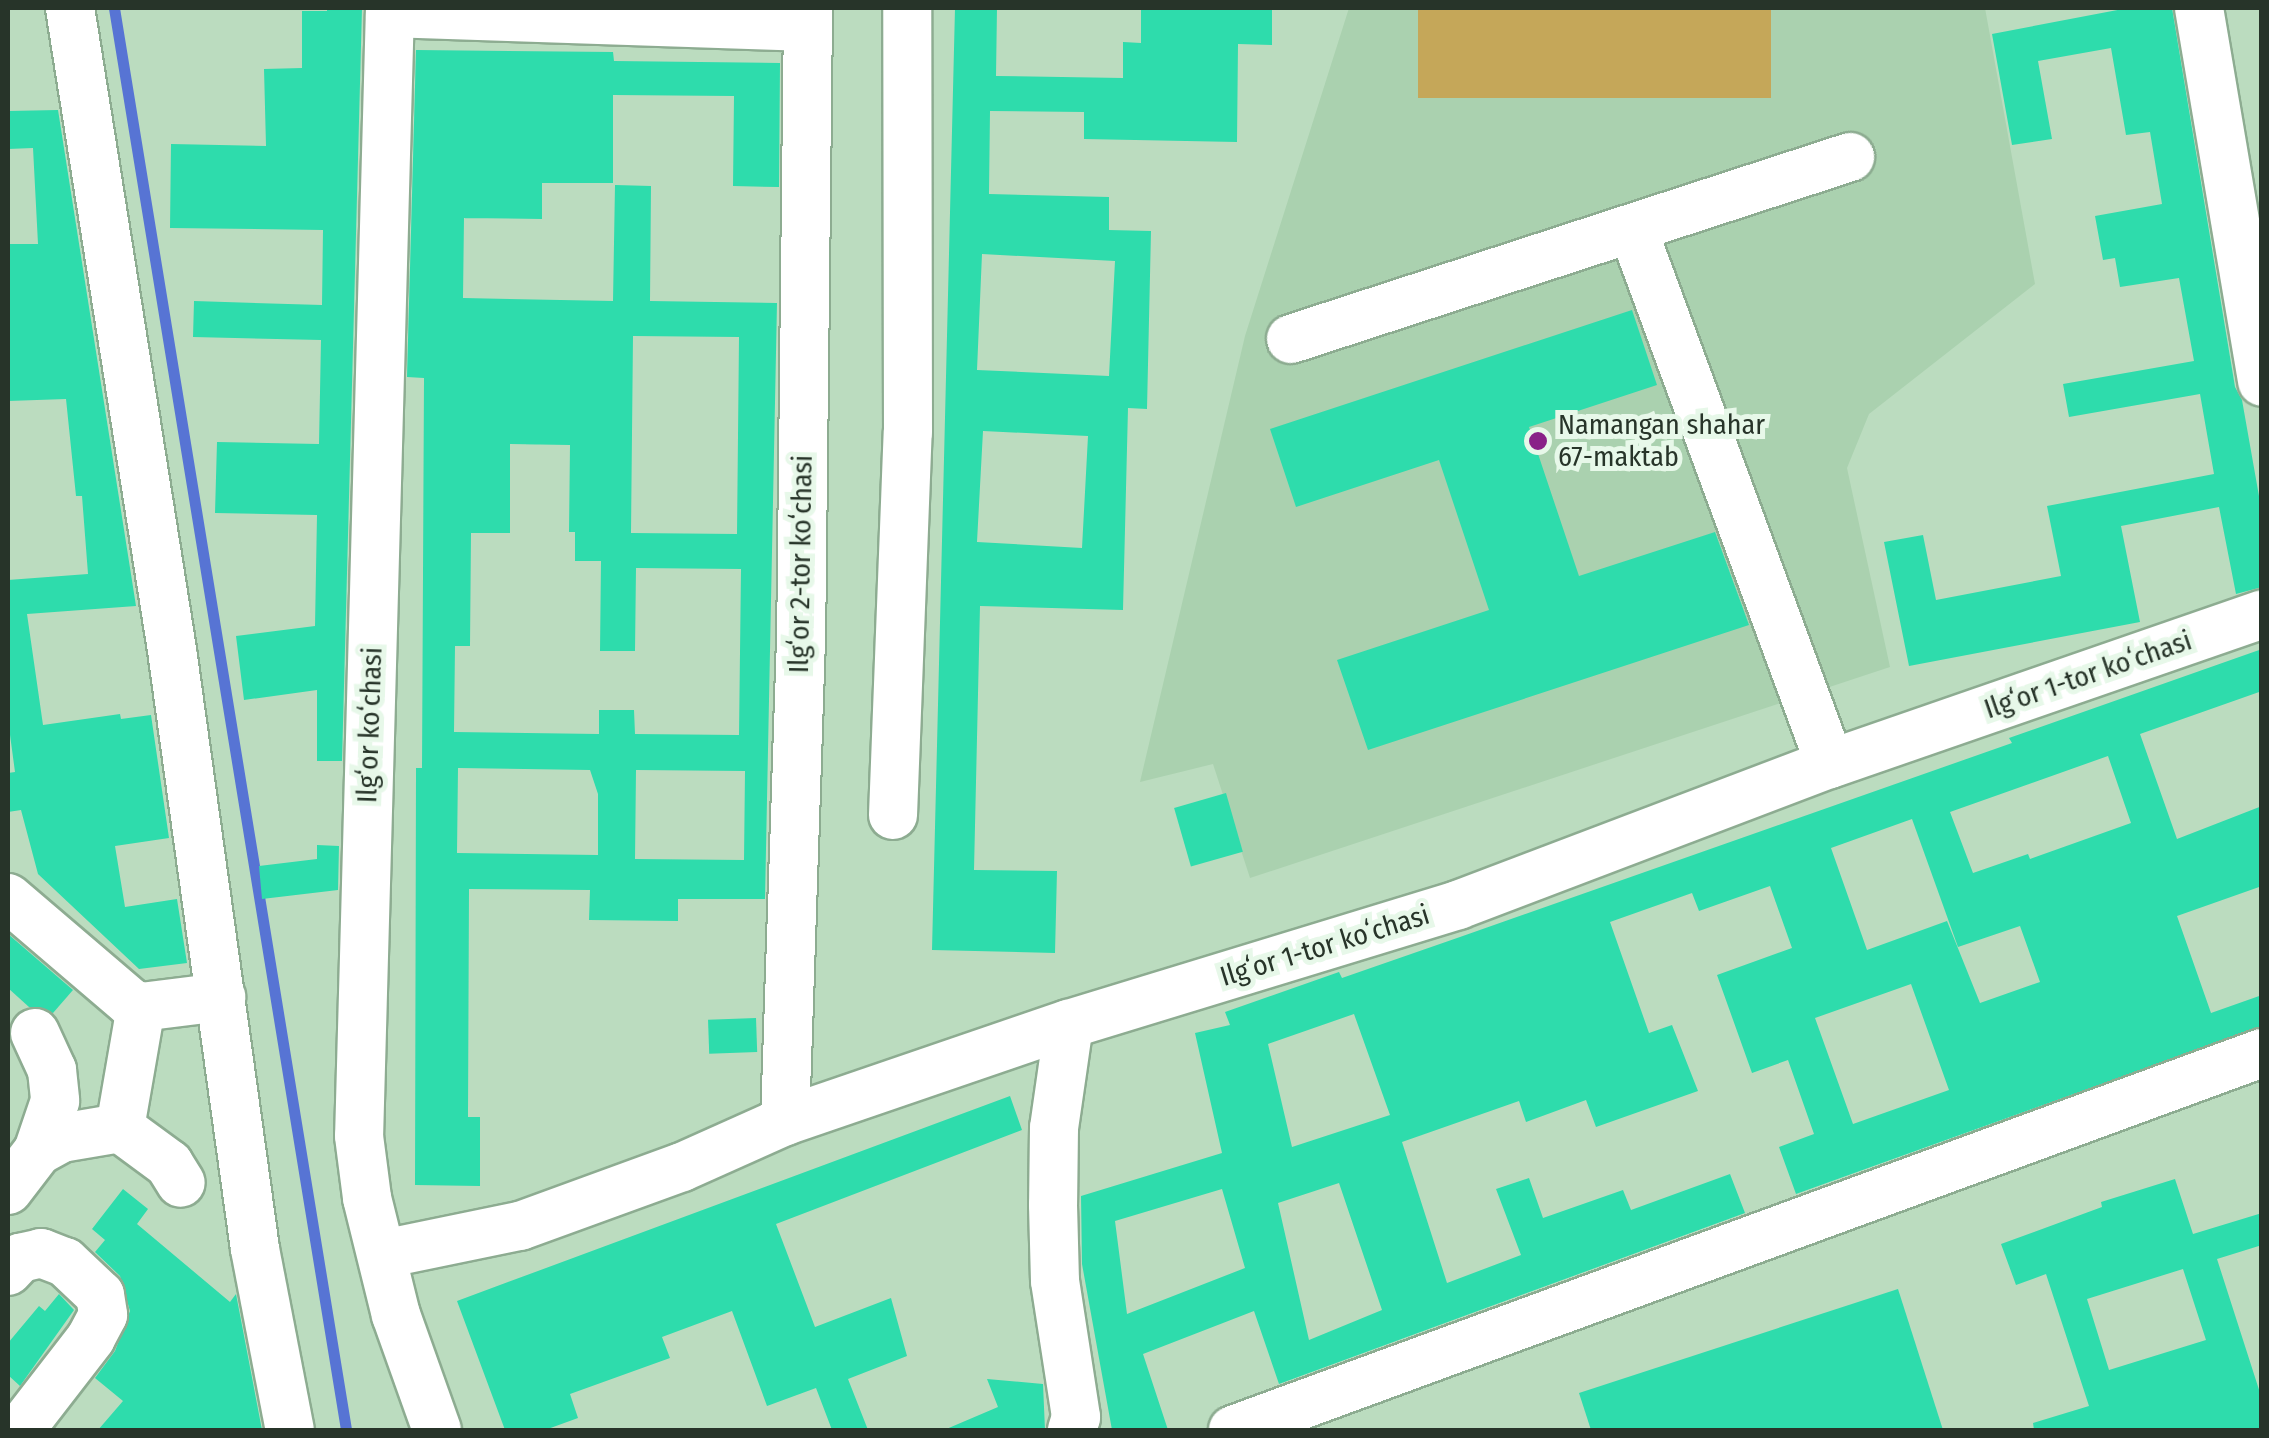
<!DOCTYPE html>
<html>
<head>
<meta charset="utf-8">
<style>
	body { margin:0 }
	#map { position:relative; width:2269px; height:1438px; overflow:hidden; background:#bbdcbf; font-family:"Fira Sans Condensed",sans-serif }
	div>[style] { position:absolute }
	.built>* { inset:0; background:#aad1af }
	.green>* { inset:0; background:#c5a759; transform-origin:0 0 }
	.stream>* { height:11px; margin:-5.5px; padding:0 5.5px; transform-origin:5.5px; border-radius:5.5px; background:#5774d4 }
	.building>* { inset:0; background:#2edcac; transform-origin:0 0 }
	.roads { filter:drop-shadow(2px 0 #8dac91) drop-shadow(-2px 0 #8dac91) drop-shadow(0 2px #8dac91) drop-shadow(0 -2px #8dac91) }
	.minor>* { height:48px; margin:-24px; padding:0 24px; transform-origin:24px; border-radius:24px; background:#fff }
	.dots>* { width:28px; height:28px; translate:-50% -50%; box-sizing:border-box; border:5px solid #e7f8e9; border-radius:50% }
	span { translate:-50% -50%; white-space:nowrap; text-align:center; line-height:1.15; -webkit-text-stroke:10px #e7f8e9; paint-order:stroke }
	.poi-label { font-size:28px; color:#273429 }
	.left { translate:0 -50%; text-align:left }
	.street-label { font-size:28px; color:#273429 }
	.frame { position:absolute; inset:0; border:10px solid #273429; pointer-events:none }
</style>
</head>
<body>
<div id="map">
	<div class="built">
		<div style="clip-path:polygon(1349px 8px,1985px 8px,2035px 284px,1869px 414px,1847px 468px,1890px 667px,1250px 878px,1213px 764px,1140px 782px,1245px 336px)"></div>
	</div>
	<div class="green">
		<div style="left:1418px;top:8px;width:353px;height:90px"></div>
	</div>
	<div class="stream">
		<div style="left:114px;top:8px;width:1441px;rotate:80.73deg"></div>
	</div>
	<div class="building">
		<div style="clip-path:polygon(327px 8px,362px 8px,342px 761px,317px 761px,317px 690px,244px 700px,236px 636px,315px 626px,317px 515px,215px 513px,217px 442px,319px 444px,321px 340px,193px 337px,194px 301px,322px 305px,323px 230px,170px 228px,171px 144px,266px 146px,264px 69px,302px 68px,302px 11px,327px 11px)"></div>
		<div style="clip-path:polygon(evenodd,955px 8px,997px 8px,996px 76px,1123px 78px,1123px 42px,1141px 43px,1141px 8px,1272px 8px,1272px 45px,1238px 44px,1237px 142px,1084px 139px,1084px 112px,990px 111px,989px 194px,1109px 197px,1109px 230px,1151px 231px,1147px 409px,1128px 408px,1123px 610px,980px 606px,974px 870px,1057px 871px,1055px 953px,932px 950px,955px 8px,982px 254px,1115px 261px,1109px 376px,977px 370px,982px 254px,955px 8px,983px 431px,1088px 436px,1082px 548px,977px 542px,983px 431px)"></div>
		<div style="clip-path:polygon(2128px 8px,2172px 8px,2235px 387px,2242px 400px,2262px 513px,2262px 587px,2236px 594px,2219px 507px,2121px 526px,2140px 622px,1909px 666px,1884px 542px,1923px 535px,1936px 600px,2061px 576px,2047px 506px,2214px 474px,2200px 394px,2069px 417px,2063px 384px,2194px 361px,2179px 278px,2120px 287px,2115px 258px,2103px 260px,2095px 216px,2162px 204px,2150px 132px,2126px 135px,2111px 48px,2038px 61px,2052px 139px,2012px 145px,1992px 34px)"></div>
		<div style="clip-path:polygon(evenodd,416px 50px,613px 52px,614px 61px,780px 63px,779px 187px,733px 186px,734px 96px,613px 95px,613px 183px,542px 183px,542px 219px,464px 218px,463px 298px,613px 301px,615px 185px,651px 186px,650px 301px,777px 303px,765px 899px,678px 899px,678px 921px,589px 920px,590px 890px,469px 889px,468px 1117px,480px 1117px,480px 1186px,415px 1185px,416px 768px,422px 768px,424px 378px,407px 377px,416px 50px,633px 336px,739px 337px,737px 534px,631px 533px,633px 336px,416px 50px,510px 444px,570px 445px,569px 532px,575px 532px,575px 561px,601px 561px,600px 651px,635px 651px,636px 568px,741px 569px,739px 735px,635px 734px,634px 710px,599px 710px,599px 734px,454px 732px,455px 646px,470px 646px,471px 533px,510px 533px,510px 444px,416px 50px,458px 768px,590px 770px,598px 794px,598px 855px,457px 853px,458px 768px,416px 50px,636px 770px,745px 771px,744px 860px,635px 859px,636px 770px)"></div>
		<div style="clip-path:polygon(58px 110px,136px 606px,27px 614px,43px 725px,120px 714px,121px 719px,151px 715px,169px 838px,115px 846px,125px 907px,177px 899px,187px 963px,139px 969px,38px 874px,21px 810px,8px 812px,8px 773px,15px 772px,8px 720px,8px 580px,88px 574px,82px 496px,76px 496px,66px 399px,8px 401px,8px 244px,38px 244px,33px 148px,8px 149px,8px 111px)"></div>
		<div style="clip-path:polygon(1632px 310px,1657px 385px,1529px 427px,1579px 576px,1715px 532px,1749px 625px,1368px 750px,1337px 660px,1489px 610px,1439px 460px,1296px 507px,1270px 429px)"></div>
		<div style="clip-path:polygon(evenodd,2262px 649px,2262px 691px,2140px 734px,2177px 839px,2262px 806px,2262px 886px,2177px 916px,2211px 1013px,2262px 995px,2262px 1026px,1796px 1194px,1779px 1147px,1814px 1134px,1788px 1060px,1752px 1073px,1717px 975px,1792px 948px,1770px 886px,1699px 911px,1692px 893px,1610px 922px,1649px 1033px,1672px 1025px,1698px 1091px,1596px 1127px,1586px 1100px,1526px 1122px,1519px 1101px,1402px 1142px,1447px 1283px,1521px 1255px,1496px 1189px,1529px 1178px,1543px 1218px,1623px 1190px,1631px 1210px,1730px 1174px,1745px 1213px,1279px 1384px,1254px 1311px,1143px 1354px,1168px 1430px,1112px 1430px,1082px 1264px,1081px 1196px,1222px 1153px,1195px 1033px,1230px 1025px,1225px 1012px,1339px 972px,1342px 978px,1460px 937px,2012px 743px,2009px 738px,2262px 649px,2108px 756px,2131px 823px,2030px 859px,2028px 854px,1973px 873px,1950px 812px,2108px 756px,2262px 649px,1912px 819px,1958px 947px,2020px 926px,2040px 982px,1980px 1003px,1947px 921px,1867px 950px,1831px 848px,1912px 819px,2262px 649px,1911px 984px,1949px 1090px,1853px 1124px,1815px 1018px,1911px 984px,2262px 649px,1354px 1014px,1390px 1115px,1292px 1147px,1268px 1044px,1354px 1014px,2262px 649px,1339px 1183px,1382px 1310px,1309px 1340px,1278px 1203px,1339px 1183px,2262px 649px,1222px 1189px,1245px 1268px,1127px 1314px,1115px 1221px,1222px 1189px)"></div>
		<div style="left:1226px;top:793px;width:61px;height:54px;rotate:74deg"></div>
		<div style="clip-path:polygon(317px 845px,339px 846px,338px 890px,262px 899px,259px 866px,317px 859px)"></div>
		<div style="clip-path:polygon(8px 934px,73px 990px,53px 1013px,29px 1007px,8px 988px)"></div>
		<div style="left:756px;top:1018px;width:34px;height:48px;rotate:88deg"></div>
		<div style="clip-path:polygon(1010px 1096px,1022px 1130px,776px 1224px,815px 1327px,891px 1298px,907px 1356px,848px 1379px,868px 1430px,832px 1430px,816px 1388px,767px 1406px,732px 1311px,662px 1337px,670px 1358px,570px 1394px,578px 1418px,545px 1430px,505px 1430px,457px 1301px)"></div>
		<div style="clip-path:polygon(evenodd,2175px 1179px,2193px 1234px,2262px 1213px,2262px 1245px,2217px 1259px,2262px 1399px,2262px 1430px,2034px 1430px,2033px 1423px,2089px 1406px,2046px 1274px,2016px 1285px,2001px 1244px,2102px 1207px,2101px 1202px,2175px 1179px,2183px 1269px,2206px 1340px,2109px 1370px,2087px 1299px,2183px 1269px)"></div>
		<div style="clip-path:polygon(123px 1189px,148px 1209px,137px 1224px,230px 1302px,236px 1294px,262px 1430px,98px 1430px,123px 1401px,95px 1378px,115px 1351px,130px 1311px,120px 1276px,95px 1252px,105px 1240px,92px 1229px)"></div>
		<div style="clip-path:polygon(1898px 1289px,1943px 1430px,1591px 1430px,1579px 1393px)"></div>
		<div style="clip-path:polygon(59px 1294px,74px 1310px,20px 1386px,8px 1375px,8px 1343px,39px 1306px,45px 1311px)"></div>
		<div style="clip-path:polygon(987px 1379px,1043px 1384px,1045px 1430px,944px 1430px,998px 1407px)"></div>
	</div>
	<div class="roads">
		<div class="minor">
			<div style="left:70px;top:8px;width:650px;rotate:80.97deg"></div>
			<div style="left:172px;top:650px;width:605px;rotate:82.11deg"></div>
			<div style="left:255px;top:1249px;width:184px;rotate:79.1deg"></div>
			<div style="left:390px;top:8px;width:1128px;rotate:91.57deg"></div>
			<div style="left:359px;top:1136px;width:63px;rotate:82.6deg"></div>
			<div style="left:367px;top:1198px;width:121px;rotate:76.1deg"></div>
			<div style="left:396px;top:1315px;width:122px;rotate:70.4deg"></div>
			<div style="left:2199px;top:8px;width:379px;rotate:80.4deg"></div>
			<div style="left:390px;top:13px;width:418px;rotate:1.9deg"></div>
			<div style="left:1633px;top:230px;width:569px;rotate:69.75deg"></div>
			<div style="left:1291px;top:339px;width:588px;rotate:-18.03deg"></div>
			<div style="left:893px;top:815px;width:383px;rotate:-87.8deg"></div>
			<div style="left:908px;top:432px;width:424px;rotate:-90.1deg"></div>
			<div style="left:8px;top:898px;width:162px;rotate:40.5deg"></div>
			<div style="left:131px;top:1003px;width:11px;rotate:22deg"></div>
			<div style="left:141px;top:1007px;width:81px;rotate:-7.1deg"></div>
			<div style="left:1069px;top:1024px;width:105px;rotate:98.2deg"></div>
			<div style="left:1054px;top:1128px;width:77px;rotate:90.7deg"></div>
			<div style="left:1053px;top:1205px;width:76px;rotate:88.5deg"></div>
			<div style="left:1055px;top:1281px;width:138px;rotate:81.2deg"></div>
			<div style="left:1076px;top:1417px;width:14px;rotate:107deg"></div>
			<div style="left:35px;top:1033px;width:41px;rotate:65.3deg"></div>
			<div style="left:52px;top:1070px;width:31px;rotate:84deg"></div>
			<div style="left:55px;top:1101px;width:53px;rotate:108.8deg"></div>
			<div style="left:785px;top:1121px;width:473px;rotate:-88.1deg"></div>
			<div style="left:801px;top:648px;width:640px;rotate:-89.37deg"></div>
			<div style="left:120px;top:1128px;width:123px;rotate:-80.2deg"></div>
			<div style="left:8px;top:1190px;width:49px;rotate:-52.4deg"></div>
			<div style="left:38px;top:1151px;width:26px;rotate:-29deg"></div>
			<div style="left:61px;top:1138px;width:60px;rotate:-9.6deg"></div>
			<div style="left:120px;top:1128px;width:61px;rotate:36.3deg"></div>
			<div style="left:169px;top:1164px;width:22px;rotate:58deg"></div>
			<div style="left:383px;top:1254px;width:140px;rotate:-11.6deg"></div>
			<div style="left:520px;top:1226px;width:172px;rotate:-20deg"></div>
			<div style="left:682px;top:1167px;width:113px;rotate:-24.1deg"></div>
			<div style="left:785px;top:1121px;width:300px;rotate:-18.9deg"></div>
			<div style="left:1069px;top:1024px;width:407px;rotate:-17deg"></div>
			<div style="left:1458px;top:905px;width:398px;rotate:-20.8deg"></div>
			<div style="left:1830px;top:764px;width:457px;rotate:-19.1deg"></div>
			<div style="left:8px;top:1271px;width:18px;rotate:-47deg"></div>
			<div style="left:20px;top:1258px;width:22px;rotate:-13deg"></div>
			<div style="left:41px;top:1253px;width:26px;rotate:21deg"></div>
			<div style="left:65px;top:1262px;width:48px;rotate:43.3deg"></div>
			<div style="left:100px;top:1295px;width:20px;rotate:81deg"></div>
			<div style="left:103px;top:1315px;width:26px;rotate:118deg"></div>
			<div style="left:91px;top:1338px;width:116px;rotate:127.7deg"></div>
			<div style="left:1233px;top:1430px;width:1096px;rotate:-20.12deg"></div>
		</div>
	</div>
	<div class="dots">
		<div style="left:1538px;top:441px;background:#892188"></div>
	</div>
	<div class="poi-label">
		<span class="left" style="left:1558px;top:441px">Namangan shahar<br>67-maktab</span>
	</div>
	<div class="street-label">
		<span style="left:801px;top:564px;rotate:-89deg">Ilgʻor 2-tor koʻchasi</span>
		<span style="left:2088px;top:675px;rotate:-19deg">Ilgʻor 1-tor koʻchasi</span>
		<span style="left:370px;top:725px;rotate:-88deg">Ilgʻor koʻchasi</span>
		<span style="left:1325px;top:946px;rotate:-17deg">Ilgʻor 1-tor koʻchasi</span>
	</div>
	<div class="frame"></div>
</div>
</body>
</html>
